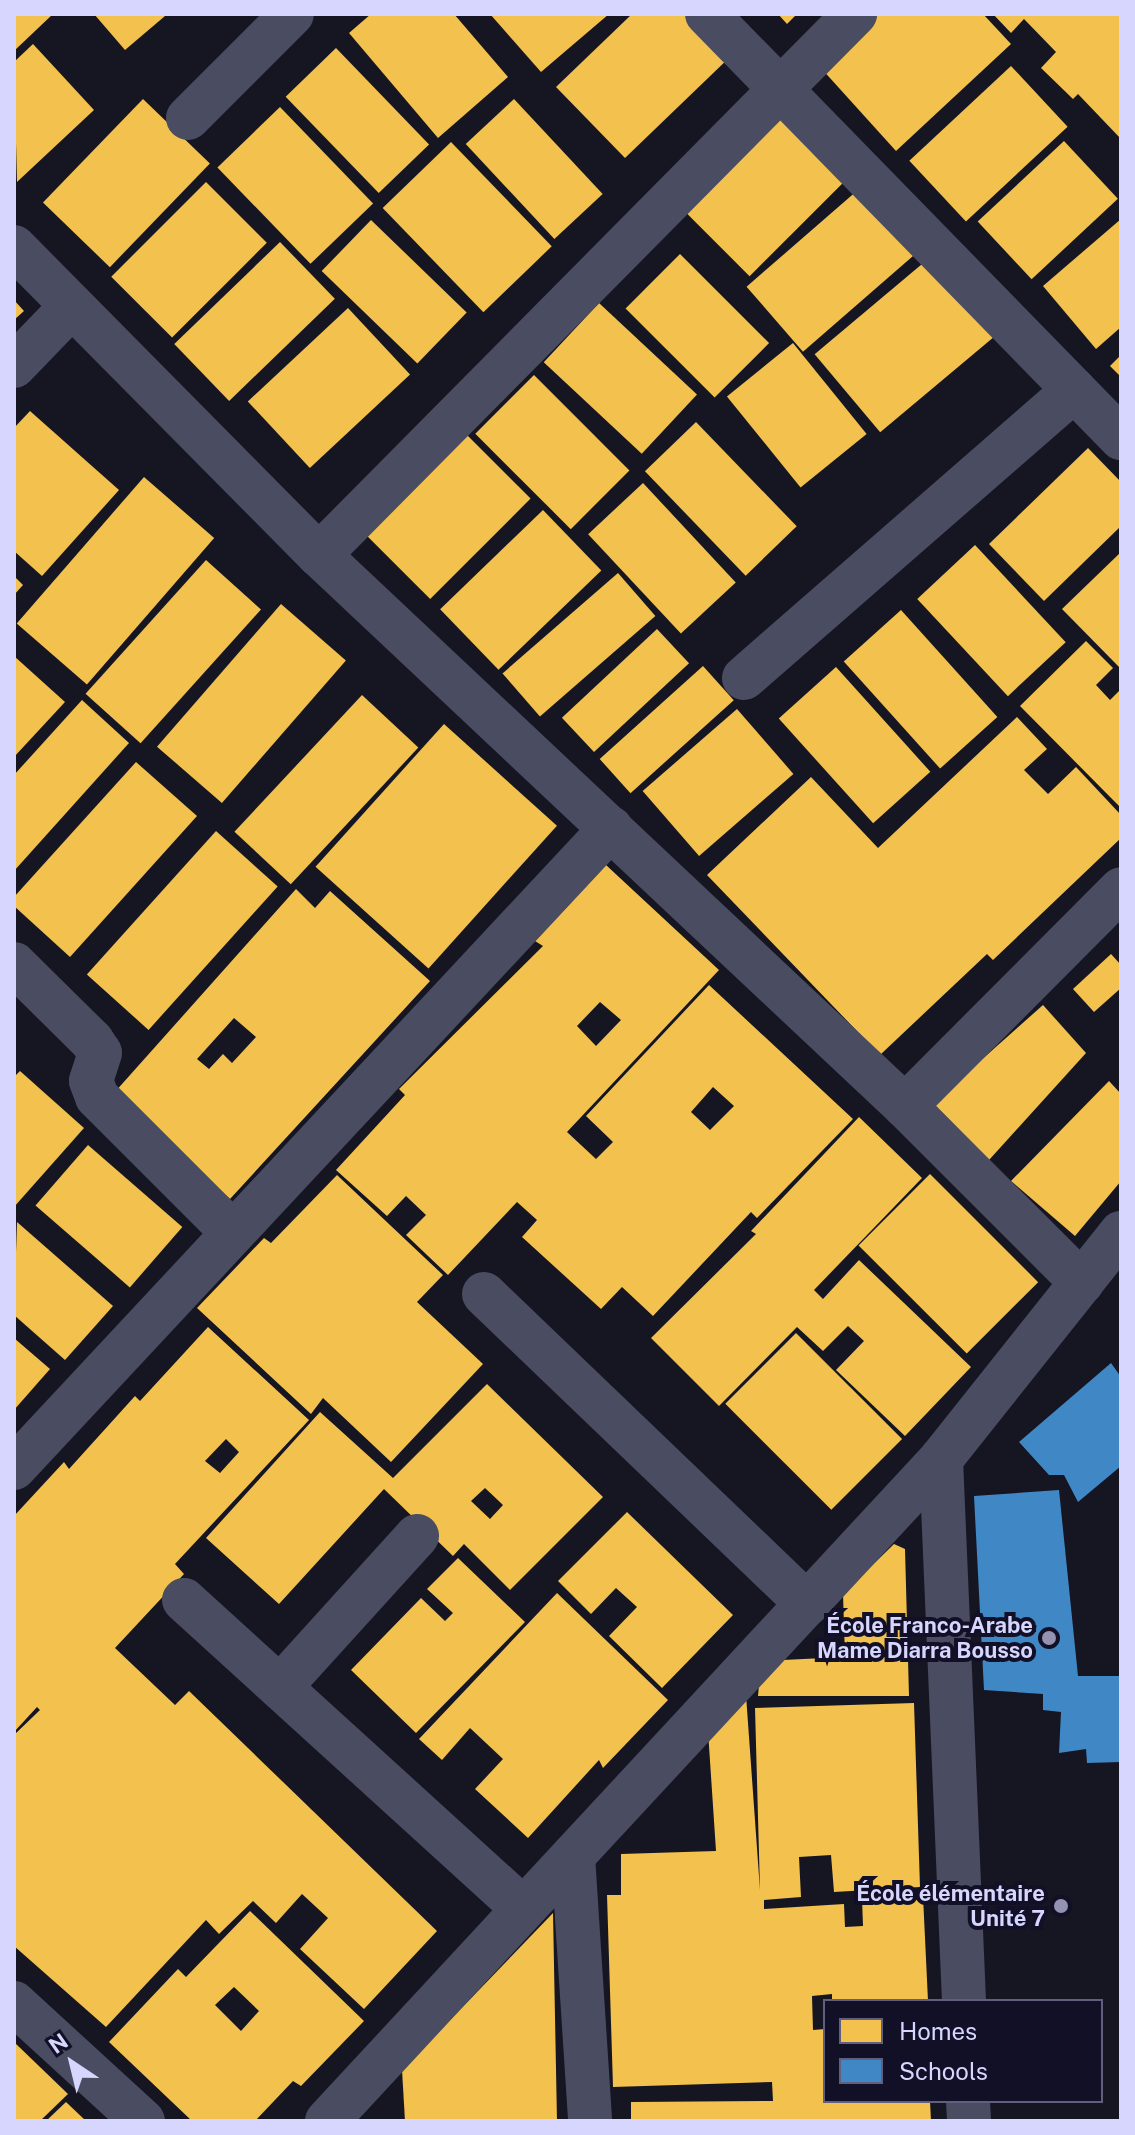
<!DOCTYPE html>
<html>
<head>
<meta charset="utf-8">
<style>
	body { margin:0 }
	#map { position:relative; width:1135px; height:2135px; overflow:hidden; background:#161522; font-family:"Public Sans",sans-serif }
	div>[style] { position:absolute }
	.homes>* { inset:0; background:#f2c14e; transform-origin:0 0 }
	.schools>* { inset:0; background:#3f88c5 }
	.minor>* { height:44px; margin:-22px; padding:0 22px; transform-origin:22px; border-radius:22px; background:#4a4c62 }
	.dots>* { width:22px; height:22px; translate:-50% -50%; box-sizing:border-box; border:4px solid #111027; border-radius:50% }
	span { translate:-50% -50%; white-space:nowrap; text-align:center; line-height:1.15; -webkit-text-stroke:8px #111027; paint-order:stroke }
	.poi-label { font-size:22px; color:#d6d6fe; font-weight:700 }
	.right { translate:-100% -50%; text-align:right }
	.frame { position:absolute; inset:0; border:16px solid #d6d6fe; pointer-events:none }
	.legend { position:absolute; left:823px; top:1999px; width:280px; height:104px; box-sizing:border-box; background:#111027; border:2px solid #605f7d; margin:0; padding:10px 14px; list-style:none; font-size:24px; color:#d6d6fe }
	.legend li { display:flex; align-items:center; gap:16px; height:40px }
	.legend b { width:40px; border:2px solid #605f7d }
	.north { position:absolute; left:32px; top:2023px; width:80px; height:80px; -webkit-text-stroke:6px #111027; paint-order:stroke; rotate:325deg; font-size:22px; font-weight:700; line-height:32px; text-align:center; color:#d6d6fe }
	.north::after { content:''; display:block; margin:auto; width:28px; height:36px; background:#d6d6fe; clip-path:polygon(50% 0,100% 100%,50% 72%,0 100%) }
</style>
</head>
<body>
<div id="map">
	<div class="homes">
		<div style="clip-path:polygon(14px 14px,53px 14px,14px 51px)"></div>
		<div style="clip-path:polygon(94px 14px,163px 14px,165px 16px,125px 50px)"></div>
		<div style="clip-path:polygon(371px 14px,454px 14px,508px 77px,438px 138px,349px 33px)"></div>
		<div style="clip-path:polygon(490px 14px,609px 14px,541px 72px)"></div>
		<div style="clip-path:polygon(632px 14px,693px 14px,732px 55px,625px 158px,556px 87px)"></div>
		<div style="clip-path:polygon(778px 14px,797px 14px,787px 24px)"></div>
		<div style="clip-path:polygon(877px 14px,983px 14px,1011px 44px,896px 151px,820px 67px)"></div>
		<div style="clip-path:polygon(993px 14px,1121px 14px,1121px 139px,1078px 94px,1073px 99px,1041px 68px,1056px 52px,1024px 19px,1011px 33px)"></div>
		<div style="clip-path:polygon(33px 44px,94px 110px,17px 182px,14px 62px)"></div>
		<div style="left:336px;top:48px;width:134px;height:70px;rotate:46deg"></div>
		<div style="left:1011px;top:66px;width:83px;height:139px;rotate:47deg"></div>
		<div style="left:143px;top:99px;width:93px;height:144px;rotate:44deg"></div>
		<div style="left:514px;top:99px;width:130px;height:66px;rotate:47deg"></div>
		<div style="left:780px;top:103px;width:101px;height:144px;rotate:45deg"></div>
		<div style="left:280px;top:107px;width:134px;height:87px;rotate:46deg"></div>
		<div style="left:1064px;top:141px;width:79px;height:118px;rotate:47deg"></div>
		<div style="left:451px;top:142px;width:145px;height:95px;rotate:46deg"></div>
		<div style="left:206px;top:182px;width:86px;height:134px;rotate:45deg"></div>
		<div style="left:859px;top:189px;width:86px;height:149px;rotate:49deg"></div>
		<div style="clip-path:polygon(1121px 219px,1121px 327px,1096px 349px,1043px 286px)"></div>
		<div style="left:371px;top:220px;width:133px;height:71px;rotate:44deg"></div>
		<div style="left:280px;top:242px;width:79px;height:147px;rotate:46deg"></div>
		<div style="left:680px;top:254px;width:126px;height:77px;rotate:45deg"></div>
		<div style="left:928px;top:259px;width:102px;height:148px;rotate:50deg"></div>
		<div style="clip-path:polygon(14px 300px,24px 311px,14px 320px)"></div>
		<div style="left:599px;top:303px;width:134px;height:81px;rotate:43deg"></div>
		<div style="left:348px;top:308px;width:91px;height:137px;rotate:47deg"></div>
		<div style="left:793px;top:343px;width:117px;height:85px;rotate:51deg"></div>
		<div style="clip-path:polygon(1121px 355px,1121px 377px,1110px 366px)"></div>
		<div style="left:534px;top:375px;width:135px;height:83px;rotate:45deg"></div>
		<div style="clip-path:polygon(30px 411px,119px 490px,42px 576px,14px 551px,14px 428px)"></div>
		<div style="left:696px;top:422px;width:145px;height:71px;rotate:46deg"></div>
		<div style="left:462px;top:430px;width:97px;height:142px;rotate:45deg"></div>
		<div style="clip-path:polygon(1088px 448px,1121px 482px,1121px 526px,1044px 601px,989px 544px)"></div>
		<div style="left:144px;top:477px;width:93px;height:194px;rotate:41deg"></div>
		<div style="left:643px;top:483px;width:136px;height:75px;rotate:47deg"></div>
		<div style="left:543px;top:510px;width:84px;height:143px;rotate:46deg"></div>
		<div style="left:975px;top:545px;width:133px;height:79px;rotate:47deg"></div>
		<div style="clip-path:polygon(1121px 552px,1121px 669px,1062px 609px)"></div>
		<div style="left:206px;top:560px;width:74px;height:180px;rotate:42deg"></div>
		<div style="left:618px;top:573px;width:57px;height:153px;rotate:49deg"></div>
		<div style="clip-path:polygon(14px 576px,23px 585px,14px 595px)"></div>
		<div style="left:281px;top:604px;width:86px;height:189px;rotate:41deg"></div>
		<div style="left:901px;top:610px;width:144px;height:77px;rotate:48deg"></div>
		<div style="left:657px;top:629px;width:47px;height:130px;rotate:47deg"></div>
		<div style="clip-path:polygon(1086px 641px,1113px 668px,1096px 685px,1110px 700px,1121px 689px,1121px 808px,1020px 706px)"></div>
		<div style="clip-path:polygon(14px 656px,65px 702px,14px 757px)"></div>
		<div style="left:703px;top:666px;width:46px;height:139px;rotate:48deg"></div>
		<div style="left:836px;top:667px;width:141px;height:77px;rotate:48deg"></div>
		<div style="left:362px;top:695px;width:77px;height:187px;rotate:43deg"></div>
		<div style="clip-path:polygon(82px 700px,129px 743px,14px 871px,14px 775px)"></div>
		<div style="left:737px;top:709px;width:86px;height:125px;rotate:49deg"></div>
		<div style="clip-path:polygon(1017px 717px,1047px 749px,1024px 770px,1048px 794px,1076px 767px,1121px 815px,1121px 838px,993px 960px,987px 954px,880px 1055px,707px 875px,811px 777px,878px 848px)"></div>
		<div style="left:444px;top:724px;width:152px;height:192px;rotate:42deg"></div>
		<div style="clip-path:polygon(136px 762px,197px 816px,70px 957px,14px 906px,14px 897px)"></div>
		<div style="left:216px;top:831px;width:83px;height:193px;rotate:42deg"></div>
		<div style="clip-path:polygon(evenodd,606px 865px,719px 970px,567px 1132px,596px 1159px,613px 1142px,586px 1116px,709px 985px,853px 1119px,757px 1218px,751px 1212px,653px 1316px,622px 1287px,601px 1309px,522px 1237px,537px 1220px,517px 1202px,448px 1275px,406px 1235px,426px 1215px,406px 1196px,387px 1216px,336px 1170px,405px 1095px,399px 1089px,543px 946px,535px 941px,606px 865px,600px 1002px,621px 1020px,596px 1046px,577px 1026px,600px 1002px,606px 865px,713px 1087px,734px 1106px,710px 1130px,691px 1112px,713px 1087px)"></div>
		<div style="clip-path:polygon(evenodd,296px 889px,315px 908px,330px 891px,430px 981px,230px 1199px,114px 1093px,296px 889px,234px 1018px,256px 1037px,232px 1063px,223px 1054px,209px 1069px,197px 1059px,234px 1018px)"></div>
		<div style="clip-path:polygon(1111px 954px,1121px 965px,1121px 988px,1094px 1012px,1073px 989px)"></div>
		<div style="clip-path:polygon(1043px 1005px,1086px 1053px,989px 1160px,933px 1103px)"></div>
		<div style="clip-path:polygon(20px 1071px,84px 1128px,14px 1207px,14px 1077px)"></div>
		<div style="clip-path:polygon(1109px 1081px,1121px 1094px,1121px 1181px,1075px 1236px,1011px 1181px)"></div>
		<div style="clip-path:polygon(859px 1117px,922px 1178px,814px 1290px,823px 1299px,859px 1260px,971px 1367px,905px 1436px,836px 1370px,864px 1341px,848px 1326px,823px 1351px,797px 1327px,719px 1406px,651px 1338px,756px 1234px,751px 1231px)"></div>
		<div style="left:88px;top:1145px;width:125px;height:80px;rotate:41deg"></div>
		<div style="left:930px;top:1174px;width:153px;height:101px;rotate:45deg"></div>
		<div style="clip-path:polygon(337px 1175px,443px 1275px,417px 1302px,483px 1364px,391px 1462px,323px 1398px,311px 1414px,197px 1308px,264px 1238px,271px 1243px)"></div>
		<div style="clip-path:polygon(17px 1222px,113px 1306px,65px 1360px,14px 1315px)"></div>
		<div style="clip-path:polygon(evenodd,208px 1327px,309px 1420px,175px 1564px,184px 1574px,115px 1648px,175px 1705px,189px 1691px,437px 1931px,364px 2009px,300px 1949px,328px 1918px,302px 1894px,276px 1923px,253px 1901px,219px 1934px,206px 1920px,106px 2027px,14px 1946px,14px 1735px,40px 1710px,37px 1707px,14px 1732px,14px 1516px,64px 1462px,69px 1469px,135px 1396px,140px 1401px,208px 1327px,226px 1439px,239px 1452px,220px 1473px,205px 1461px,226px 1439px)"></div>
		<div style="left:796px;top:1333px;width:150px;height:100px;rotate:45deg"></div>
		<div style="clip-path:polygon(14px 1338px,50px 1369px,14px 1410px)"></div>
		<div style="clip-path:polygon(evenodd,487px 1384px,603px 1497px,510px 1590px,464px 1544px,453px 1556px,384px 1489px,279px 1604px,206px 1538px,320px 1412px,393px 1478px,487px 1384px,485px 1488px,503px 1505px,490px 1519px,471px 1501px,485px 1488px)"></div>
		<div style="clip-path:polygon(627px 1512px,733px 1615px,662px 1688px,609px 1636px,637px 1607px,616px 1588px,591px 1614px,558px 1581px)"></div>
		<div style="clip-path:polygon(894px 1544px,905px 1549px,909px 1696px,758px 1696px,761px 1661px,845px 1657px,843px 1594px)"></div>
		<div style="clip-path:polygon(458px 1558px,525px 1622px,416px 1733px,351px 1670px,421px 1598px,445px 1621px,453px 1613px,427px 1589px)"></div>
		<div style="clip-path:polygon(557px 1593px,668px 1700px,603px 1768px,599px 1760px,528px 1838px,475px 1789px,503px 1759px,470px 1728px,442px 1760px,419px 1739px)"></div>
		<div style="clip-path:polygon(746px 1695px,760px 1890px,755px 1708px,914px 1703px,920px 1887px,834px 1892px,831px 1855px,799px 1857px,801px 1897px,764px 1900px,764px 1909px,844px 1904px,845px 1927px,863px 1926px,862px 1899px,923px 1896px,928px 2001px,832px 2001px,832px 1994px,812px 1996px,813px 2030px,825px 2029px,825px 2101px,930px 2101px,931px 2121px,631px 2121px,631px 2102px,773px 2101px,772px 2082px,613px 2087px,607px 1895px,621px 1895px,621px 1854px,716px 1851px,708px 1731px)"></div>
		<div style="clip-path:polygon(evenodd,250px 1911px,364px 2021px,301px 2086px,293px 2081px,255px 2121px,192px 2121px,109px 2042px,178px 1969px,186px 1977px,250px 1911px,234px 1987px,259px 2011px,241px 2031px,215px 2005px,234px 1987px)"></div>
		<div style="clip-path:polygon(553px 1913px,557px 2121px,405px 2121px,402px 2070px)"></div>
		<div style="clip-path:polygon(14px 2042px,68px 2094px,40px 2121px,14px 2121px)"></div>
		<div style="clip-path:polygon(66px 2102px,86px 2121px,46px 2121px)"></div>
	</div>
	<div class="schools">
		<div style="clip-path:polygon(1111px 1363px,1121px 1377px,1121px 1466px,1078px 1502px,1064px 1475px,1049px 1475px,1019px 1442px)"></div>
		<div style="clip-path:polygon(1059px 1490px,1078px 1676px,1121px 1676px,1121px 1762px,1087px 1763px,1086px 1749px,1059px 1753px,1061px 1712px,1043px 1710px,1043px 1694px,984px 1690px,974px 1496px)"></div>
	</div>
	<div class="minor">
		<div style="left:707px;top:14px;width:593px;rotate:45.68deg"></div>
		<div style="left:188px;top:118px;width:147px;rotate:-45deg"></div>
		<div style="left:14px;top:247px;width:433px;rotate:45.3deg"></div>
		<div style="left:319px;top:555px;width:804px;rotate:43.24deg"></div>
		<div style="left:905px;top:1106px;width:250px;rotate:45deg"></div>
		<div style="left:14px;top:366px;width:83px;rotate:-46deg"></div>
		<div style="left:319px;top:555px;width:762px;rotate:-45.27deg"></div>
		<div style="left:744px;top:678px;width:438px;rotate:-41.1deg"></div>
		<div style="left:14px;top:964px;width:110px;rotate:44.6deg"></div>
		<div style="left:92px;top:1041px;width:14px;rotate:56deg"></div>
		<div style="left:100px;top:1053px;width:29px;rotate:108deg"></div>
		<div style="left:91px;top:1081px;width:17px;rotate:69deg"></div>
		<div style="left:97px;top:1097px;width:192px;rotate:45deg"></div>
		<div style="left:905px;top:1106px;width:306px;rotate:-45.1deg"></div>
		<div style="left:484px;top:1294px;width:448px;rotate:43.8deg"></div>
		<div style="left:941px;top:1459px;width:542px;rotate:87.57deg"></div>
		<div style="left:14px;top:1468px;width:875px;rotate:-46.99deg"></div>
		<div style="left:184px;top:1600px;width:459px;rotate:42.3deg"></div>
		<div style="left:280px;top:1687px;width:204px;rotate:-47.8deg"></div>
		<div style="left:573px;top:1856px;width:266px;rotate:86.3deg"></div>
		<div style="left:14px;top:2003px;width:175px;rotate:42.5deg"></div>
		<div style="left:968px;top:2101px;width:20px;rotate:87deg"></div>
		<div style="left:327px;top:2121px;width:903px;rotate:-47.15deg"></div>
		<div style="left:941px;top:1459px;width:289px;rotate:-51.5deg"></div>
	</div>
	<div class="dots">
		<div style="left:1049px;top:1638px;background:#9392b1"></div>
		<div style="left:1061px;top:1906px;background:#9392b1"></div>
	</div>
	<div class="poi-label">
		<span class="right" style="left:1033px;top:1638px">École Franco-Arabe<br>Mame Diarra Bousso</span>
		<span class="right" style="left:1045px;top:1906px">École élémentaire<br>Unité 7</span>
	</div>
	<div class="frame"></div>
	<ul class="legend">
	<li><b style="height:22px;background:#f2c14e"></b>Homes</li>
	<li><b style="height:22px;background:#3f88c5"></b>Schools</li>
	</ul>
	<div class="north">N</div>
</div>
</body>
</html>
